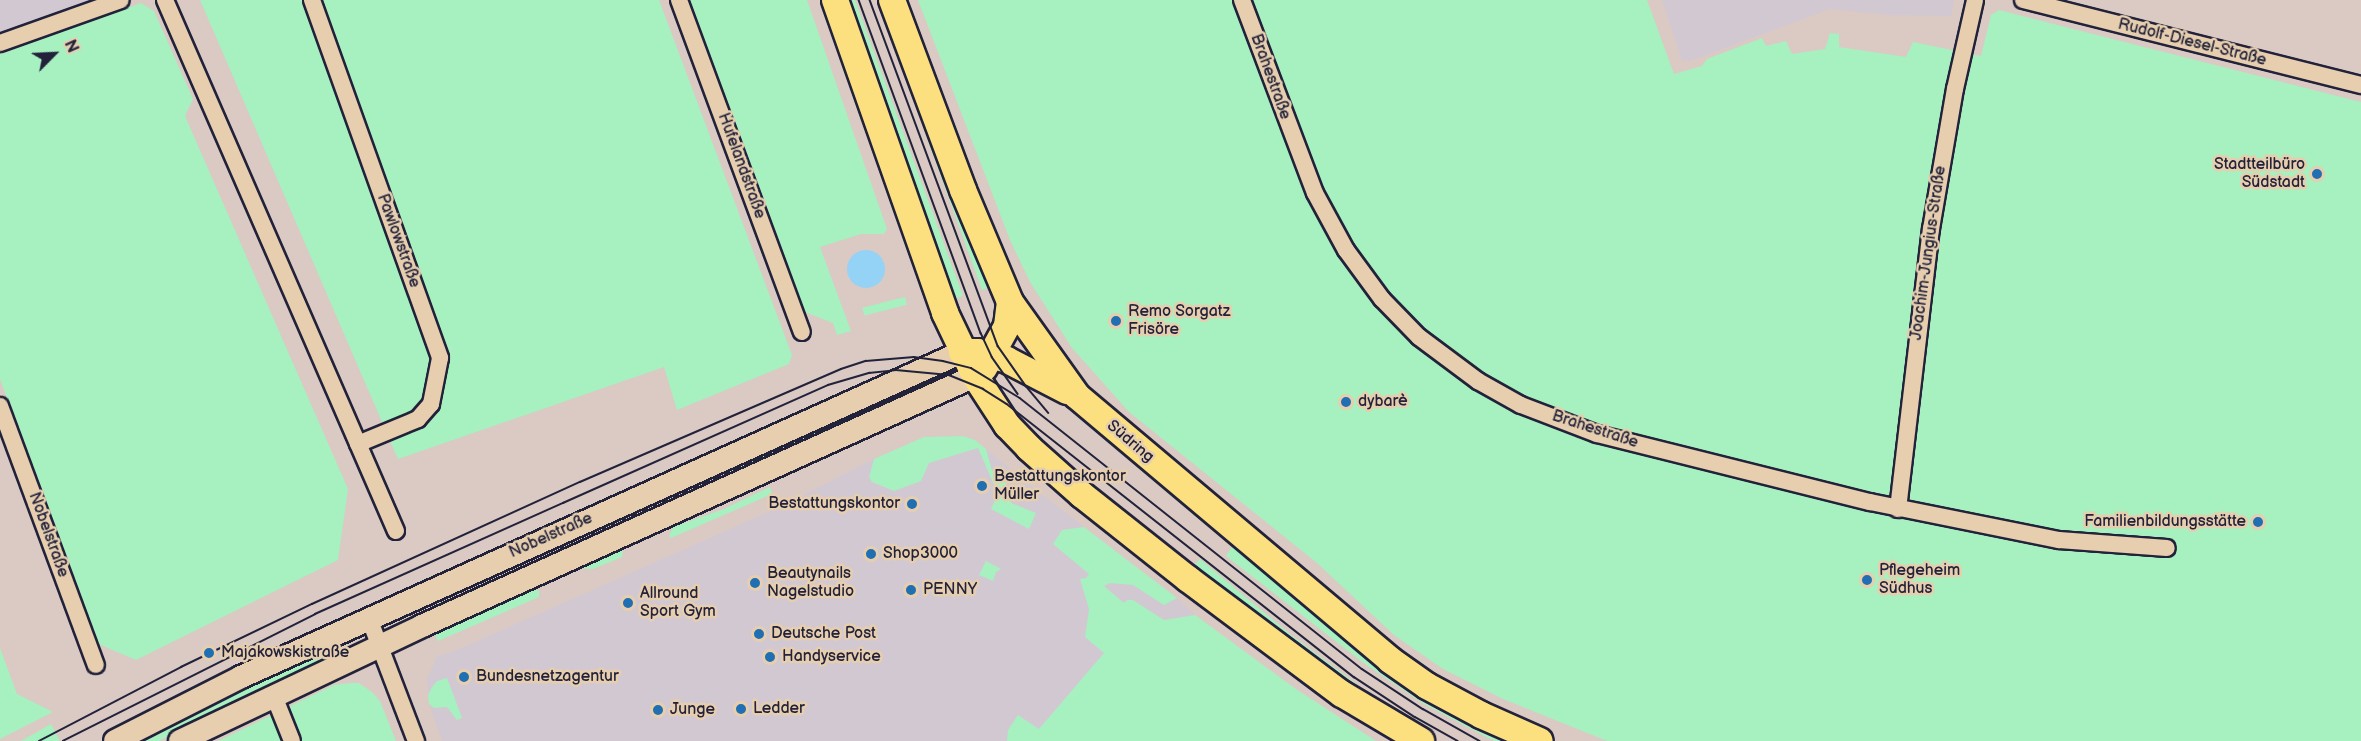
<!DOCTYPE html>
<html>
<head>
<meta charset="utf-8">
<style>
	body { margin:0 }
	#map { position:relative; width:2361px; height:741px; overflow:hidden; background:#dacac3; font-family:"Balsamiq Sans",sans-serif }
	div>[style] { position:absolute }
	.built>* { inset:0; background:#d2c8d2 }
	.green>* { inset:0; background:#a7f0bf; transform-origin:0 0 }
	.water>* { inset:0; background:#94d3f5 }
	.round { border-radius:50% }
	.roads { filter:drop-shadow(2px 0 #22223b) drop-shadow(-2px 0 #22223b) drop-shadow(0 2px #22223b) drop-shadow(0 -2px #22223b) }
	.minor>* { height:16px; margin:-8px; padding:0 8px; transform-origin:8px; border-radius:8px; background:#e6ceae }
	.secondary>* { height:22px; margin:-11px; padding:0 11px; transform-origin:11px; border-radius:11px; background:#e6ceae }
	.primary>* { height:26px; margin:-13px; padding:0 13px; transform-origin:13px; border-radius:13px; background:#fce080 }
	.tram>* { height:1.5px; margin:-0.75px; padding:0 0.75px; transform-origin:0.75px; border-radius:0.75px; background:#22223b }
	.dots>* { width:16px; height:16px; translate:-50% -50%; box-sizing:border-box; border:3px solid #e6ceae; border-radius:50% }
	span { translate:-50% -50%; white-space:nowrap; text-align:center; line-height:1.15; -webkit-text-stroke:5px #e6ceae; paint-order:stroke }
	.street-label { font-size:16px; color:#22223b }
	.poi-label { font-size:16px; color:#22223b }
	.right { translate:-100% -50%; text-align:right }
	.left { translate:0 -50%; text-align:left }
	.north { position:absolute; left:24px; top:24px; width:60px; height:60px; -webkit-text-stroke:4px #e6ceae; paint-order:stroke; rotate:66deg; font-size:16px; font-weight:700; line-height:24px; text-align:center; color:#22223b }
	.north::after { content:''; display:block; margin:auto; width:21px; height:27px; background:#22223b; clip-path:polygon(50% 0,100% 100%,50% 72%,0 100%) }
</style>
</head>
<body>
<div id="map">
	<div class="built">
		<div style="clip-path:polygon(0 0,121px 0,0 43px)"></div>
		<div style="clip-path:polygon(1662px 0,1954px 0,1951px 16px,1889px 15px,1830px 9px,1690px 61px,1682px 60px)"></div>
		<div style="clip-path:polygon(963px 436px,975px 440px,1033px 488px,1177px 598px,1195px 615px,1164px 620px,1028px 741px,442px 741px,429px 704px,427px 679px,437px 656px,455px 651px,784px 505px,874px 459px,924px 437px)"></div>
	</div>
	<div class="green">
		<div style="clip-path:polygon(200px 0,659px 0,792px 355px,789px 364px,677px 410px,664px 367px,398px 459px)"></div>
		<div style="clip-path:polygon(687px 0,807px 0,887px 229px,884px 234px,861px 234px,820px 247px,851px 331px,837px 335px,833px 323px,802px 311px)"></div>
		<div style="clip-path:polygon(848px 0,855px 0,963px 296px,955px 299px)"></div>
		<div style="clip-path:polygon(877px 0,884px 0,991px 287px,982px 290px)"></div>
		<div style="clip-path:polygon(918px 0,1647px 0,1674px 74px,1702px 66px,1707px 59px,1762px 38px,1766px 46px,1786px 41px,1792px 54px,1825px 49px,1830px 33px,1839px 34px,1839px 47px,1906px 57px,1913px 42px,1981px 56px,1991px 15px,1999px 10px,2361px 102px,2361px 741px,1607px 741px,1503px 699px,1443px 669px,1394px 635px,1317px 563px,1129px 412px,1072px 348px,1030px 282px,1010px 240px)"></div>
		<div style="clip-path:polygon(141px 3px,154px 11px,193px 99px,185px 116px,348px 489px,338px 560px,136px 660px,96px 643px,0 379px,0 54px)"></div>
		<div style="left:905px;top:297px;width:8px;height:44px;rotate:76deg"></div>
		<div style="clip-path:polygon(910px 387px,914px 394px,789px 450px,786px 441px)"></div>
		<div style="clip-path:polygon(963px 436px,975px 440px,986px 449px,992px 471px,1002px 468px,1011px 503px,1036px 513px,1029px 529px,991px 509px,998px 494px,978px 448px,929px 463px,921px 481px,894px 491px,872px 482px,869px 477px,874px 459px,924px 437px)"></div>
		<div style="clip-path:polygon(770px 447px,773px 455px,729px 475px,725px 472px,726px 467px)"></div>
		<div style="clip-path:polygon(770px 487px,772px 494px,671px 538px,669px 536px,673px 527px,724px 509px)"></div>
		<div style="clip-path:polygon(1084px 527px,1177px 598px,1164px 605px,1133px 585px,1110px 583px,1104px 586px,1124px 603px,1127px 600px,1133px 600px,1164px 620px,1195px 615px,1296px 689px,1376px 741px,1007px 741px,1008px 730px,1018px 715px,1039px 729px,1104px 653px,1085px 637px,1089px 609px,1080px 579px,1086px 578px,1089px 574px,1053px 544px,1062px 530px)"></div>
		<div style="clip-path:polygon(617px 546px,623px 550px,622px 557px,593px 569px,578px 568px,580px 562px)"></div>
		<div style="clip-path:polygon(1232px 547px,1331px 626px,1519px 741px,1495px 741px,1488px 738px,1424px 704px,1365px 664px,1226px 556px)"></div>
		<div style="clip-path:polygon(1200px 559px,1290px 634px,1367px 692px,1327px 669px,1191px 569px)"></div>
		<div style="clip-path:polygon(986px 561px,1001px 569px,996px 572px,993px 581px,979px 575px)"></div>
		<div style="clip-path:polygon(528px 586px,539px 591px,539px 597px,438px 641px,432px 629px)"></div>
		<div style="clip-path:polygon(342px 641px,346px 648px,159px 741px,139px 741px)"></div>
		<div style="clip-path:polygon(0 648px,17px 694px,53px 712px,0 739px)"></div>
		<div style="clip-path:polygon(447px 678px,462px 718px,457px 720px,447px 707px,434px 708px,429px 704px,428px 695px,432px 687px,437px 681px)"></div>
		<div style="clip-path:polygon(349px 683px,359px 683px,372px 692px,380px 701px,396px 741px,218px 741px,334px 685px)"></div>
		<div style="clip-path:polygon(51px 724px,60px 741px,21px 741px)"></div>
	</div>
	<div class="water">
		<div class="round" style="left:847px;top:250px;width:38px;height:38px"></div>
	</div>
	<div class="roads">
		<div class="minor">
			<div style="left:165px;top:0;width:579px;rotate:66.49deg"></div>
			<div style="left:312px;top:0;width:380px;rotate:70.3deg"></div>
			<div style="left:440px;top:358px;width:47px;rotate:101.1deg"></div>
			<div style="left:431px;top:404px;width:20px;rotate:131deg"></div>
			<div style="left:418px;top:419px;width:65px;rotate:157.4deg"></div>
			<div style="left:679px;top:0;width:354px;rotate:69.7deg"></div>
			<div style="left:1242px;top:0;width:206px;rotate:69.3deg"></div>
			<div style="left:1315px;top:193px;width:65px;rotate:61.5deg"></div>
			<div style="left:1346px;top:250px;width:61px;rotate:53.7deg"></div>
			<div style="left:1382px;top:299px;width:53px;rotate:45.8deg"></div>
			<div style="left:1419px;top:337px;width:74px;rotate:36.7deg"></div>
			<div style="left:1478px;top:381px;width:49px;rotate:29.2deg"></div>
			<div style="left:1521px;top:405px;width:81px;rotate:20.9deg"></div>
			<div style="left:1597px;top:434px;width:281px;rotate:14deg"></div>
			<div style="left:1870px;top:502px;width:193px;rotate:11.4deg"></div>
			<div style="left:2059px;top:540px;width:108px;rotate:4.2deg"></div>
			<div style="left:2023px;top:0;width:349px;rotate:14.1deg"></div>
			<div style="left:0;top:43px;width:128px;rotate:-19.6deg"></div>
			<div style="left:0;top:406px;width:276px;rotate:69.7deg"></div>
			<div style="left:1898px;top:509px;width:282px;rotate:-83.3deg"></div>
			<div style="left:1931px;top:229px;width:142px;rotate:-80.3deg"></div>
			<div style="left:1955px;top:89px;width:91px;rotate:-77.3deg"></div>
			<div style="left:369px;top:618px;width:132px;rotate:69.1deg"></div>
			<div style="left:274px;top:696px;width:48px;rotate:68.2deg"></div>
		</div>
		<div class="secondary">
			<div style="left:115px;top:741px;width:141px;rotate:-26.9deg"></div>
			<div style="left:241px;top:677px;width:791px;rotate:-24.26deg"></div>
			<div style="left:180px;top:741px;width:268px;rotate:-25.4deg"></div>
			<div style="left:422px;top:626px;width:607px;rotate:-24.33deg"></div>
		</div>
		<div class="primary">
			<div style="left:835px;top:0;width:332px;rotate:70.6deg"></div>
			<div style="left:945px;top:313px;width:70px;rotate:64.5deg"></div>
			<div style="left:975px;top:376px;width:59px;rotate:56.9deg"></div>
			<div style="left:1007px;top:425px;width:32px;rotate:46deg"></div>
			<div style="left:1029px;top:448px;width:71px;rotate:41.6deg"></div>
			<div style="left:1082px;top:495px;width:135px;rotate:38.4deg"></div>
			<div style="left:1188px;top:579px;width:192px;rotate:36.8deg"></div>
			<div style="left:1342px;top:694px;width:92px;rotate:30.7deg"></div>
			<div style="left:892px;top:0;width:203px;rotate:69.5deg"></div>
			<div style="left:963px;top:190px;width:121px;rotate:67.2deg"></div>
			<div style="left:1010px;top:302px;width:115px;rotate:54.5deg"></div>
			<div style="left:1077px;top:396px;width:409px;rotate:40.1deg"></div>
			<div style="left:1390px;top:660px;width:45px;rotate:35.1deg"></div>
			<div style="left:1427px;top:686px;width:61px;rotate:28.2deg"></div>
			<div style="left:1481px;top:715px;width:64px;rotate:23.8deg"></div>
			<div style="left:962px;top:352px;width:16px"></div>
			<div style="left:978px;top:352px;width:30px;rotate:15deg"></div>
			<div style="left:1007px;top:360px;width:68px;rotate:27.3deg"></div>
			<div style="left:984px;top:368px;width:48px;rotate:-61.3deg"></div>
			<div style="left:1007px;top:326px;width:24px;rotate:-83deg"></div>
		</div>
	</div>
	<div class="tram">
		<div style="left:859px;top:0;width:355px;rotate:69.9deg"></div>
		<div style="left:981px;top:333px;width:26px;rotate:65deg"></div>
		<div style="left:992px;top:357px;width:45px;rotate:54.9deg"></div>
		<div style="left:870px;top:0;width:369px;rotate:69.7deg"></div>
		<div style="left:998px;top:346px;width:49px;rotate:55deg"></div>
		<div style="left:1026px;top:386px;width:35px;rotate:50deg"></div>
		<div style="left:39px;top:741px;width:160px;rotate:-27.5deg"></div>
		<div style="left:181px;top:667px;width:145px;rotate:-25.7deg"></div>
		<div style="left:312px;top:604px;width:294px;rotate:-24.5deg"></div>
		<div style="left:580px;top:482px;width:284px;rotate:-23.4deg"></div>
		<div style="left:841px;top:369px;width:26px;rotate:-18deg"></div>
		<div style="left:866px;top:361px;width:48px;rotate:-4.8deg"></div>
		<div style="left:914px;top:357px;width:29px;rotate:8deg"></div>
		<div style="left:943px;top:361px;width:29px;rotate:14deg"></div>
		<div style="left:971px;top:368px;width:57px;rotate:31.5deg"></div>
		<div style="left:1020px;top:398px;width:436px;rotate:38.4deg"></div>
		<div style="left:1362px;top:669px;width:73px;rotate:33.3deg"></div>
		<div style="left:1423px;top:709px;width:65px;rotate:29.3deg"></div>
		<div style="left:63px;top:741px;width:282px;rotate:-26.7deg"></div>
		<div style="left:315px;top:614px;width:272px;rotate:-24.1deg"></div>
		<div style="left:563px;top:503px;width:290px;rotate:-24deg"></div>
		<div style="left:828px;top:385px;width:43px;rotate:-16.3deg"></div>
		<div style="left:869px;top:373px;width:27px;rotate:-6deg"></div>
		<div style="left:896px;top:370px;width:53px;rotate:5.4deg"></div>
		<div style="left:949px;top:375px;width:37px;rotate:22deg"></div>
		<div style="left:983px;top:389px;width:28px;rotate:32deg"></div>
		<div style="left:1007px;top:404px;width:442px;rotate:38.2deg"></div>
		<div style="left:1354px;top:677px;width:73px;rotate:33.3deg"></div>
		<div style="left:1415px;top:717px;width:49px;rotate:29.2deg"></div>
	</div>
	<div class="dots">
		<div style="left:2317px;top:174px;background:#1f6fb2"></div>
		<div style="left:1116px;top:321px;background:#1f6fb2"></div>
		<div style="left:1346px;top:402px;background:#1f6fb2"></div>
		<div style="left:982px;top:486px;background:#1f6fb2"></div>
		<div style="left:912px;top:504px;background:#1f6fb2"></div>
		<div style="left:2258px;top:522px;background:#1f6fb2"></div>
		<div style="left:871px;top:554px;background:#1f6fb2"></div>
		<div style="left:1867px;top:580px;background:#1f6fb2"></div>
		<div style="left:755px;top:583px;background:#1f6fb2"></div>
		<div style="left:911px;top:590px;background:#1f6fb2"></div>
		<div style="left:628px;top:603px;background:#1f6fb2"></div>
		<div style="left:759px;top:634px;background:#1f6fb2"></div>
		<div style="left:209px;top:653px;background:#1f6fb2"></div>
		<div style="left:770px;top:657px;background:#1f6fb2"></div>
		<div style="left:464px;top:677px;background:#1f6fb2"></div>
		<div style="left:741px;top:709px;background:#1f6fb2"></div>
		<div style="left:658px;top:710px;background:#1f6fb2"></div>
	</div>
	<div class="street-label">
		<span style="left:2192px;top:43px;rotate:14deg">Rudolf-Diesel-Straße</span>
		<span style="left:1270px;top:77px;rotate:70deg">Brahestraße</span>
		<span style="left:741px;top:166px;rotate:70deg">Hufelandstraße</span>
		<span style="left:398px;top:241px;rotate:70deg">Pawlowstraße</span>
		<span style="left:1929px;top:253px;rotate:-82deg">Joachim-Jungius-Straße</span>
		<span style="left:1595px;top:430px;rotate:18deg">Brahestraße</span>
		<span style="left:1130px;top:442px;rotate:40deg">Südring</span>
		<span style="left:48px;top:535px;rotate:70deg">Nobelstraße</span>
		<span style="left:551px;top:536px;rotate:-24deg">Nobelstraße</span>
	</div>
	<div class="poi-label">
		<span class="right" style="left:2305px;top:174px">Stadtteilbüro<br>Südstadt</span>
		<span class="left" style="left:1128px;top:321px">Remo Sorgatz<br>Frisöre</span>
		<span class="left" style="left:1358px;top:402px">dybarè</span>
		<span class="left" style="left:994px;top:486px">Bestattungskontor<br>Müller</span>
		<span class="right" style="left:900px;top:504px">Bestattungskontor</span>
		<span class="right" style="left:2246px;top:522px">Familienbildungsstätte</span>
		<span class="left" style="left:883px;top:554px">Shop3000</span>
		<span class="left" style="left:1879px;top:580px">Pflegeheim<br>Südhus</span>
		<span class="left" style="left:767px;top:583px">Beautynails<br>Nagelstudio</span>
		<span class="left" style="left:923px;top:590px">PENNY</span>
		<span class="left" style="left:640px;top:603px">Allround<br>Sport Gym</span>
		<span class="left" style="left:771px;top:634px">Deutsche Post</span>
		<span class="left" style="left:221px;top:653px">Majakowskistraße</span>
		<span class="left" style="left:782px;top:657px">Handyservice</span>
		<span class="left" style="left:476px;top:677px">Bundesnetzagentur</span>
		<span class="left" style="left:753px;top:709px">Ledder</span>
		<span class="left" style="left:670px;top:710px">Junge</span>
	</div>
	<div class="north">N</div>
</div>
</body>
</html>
